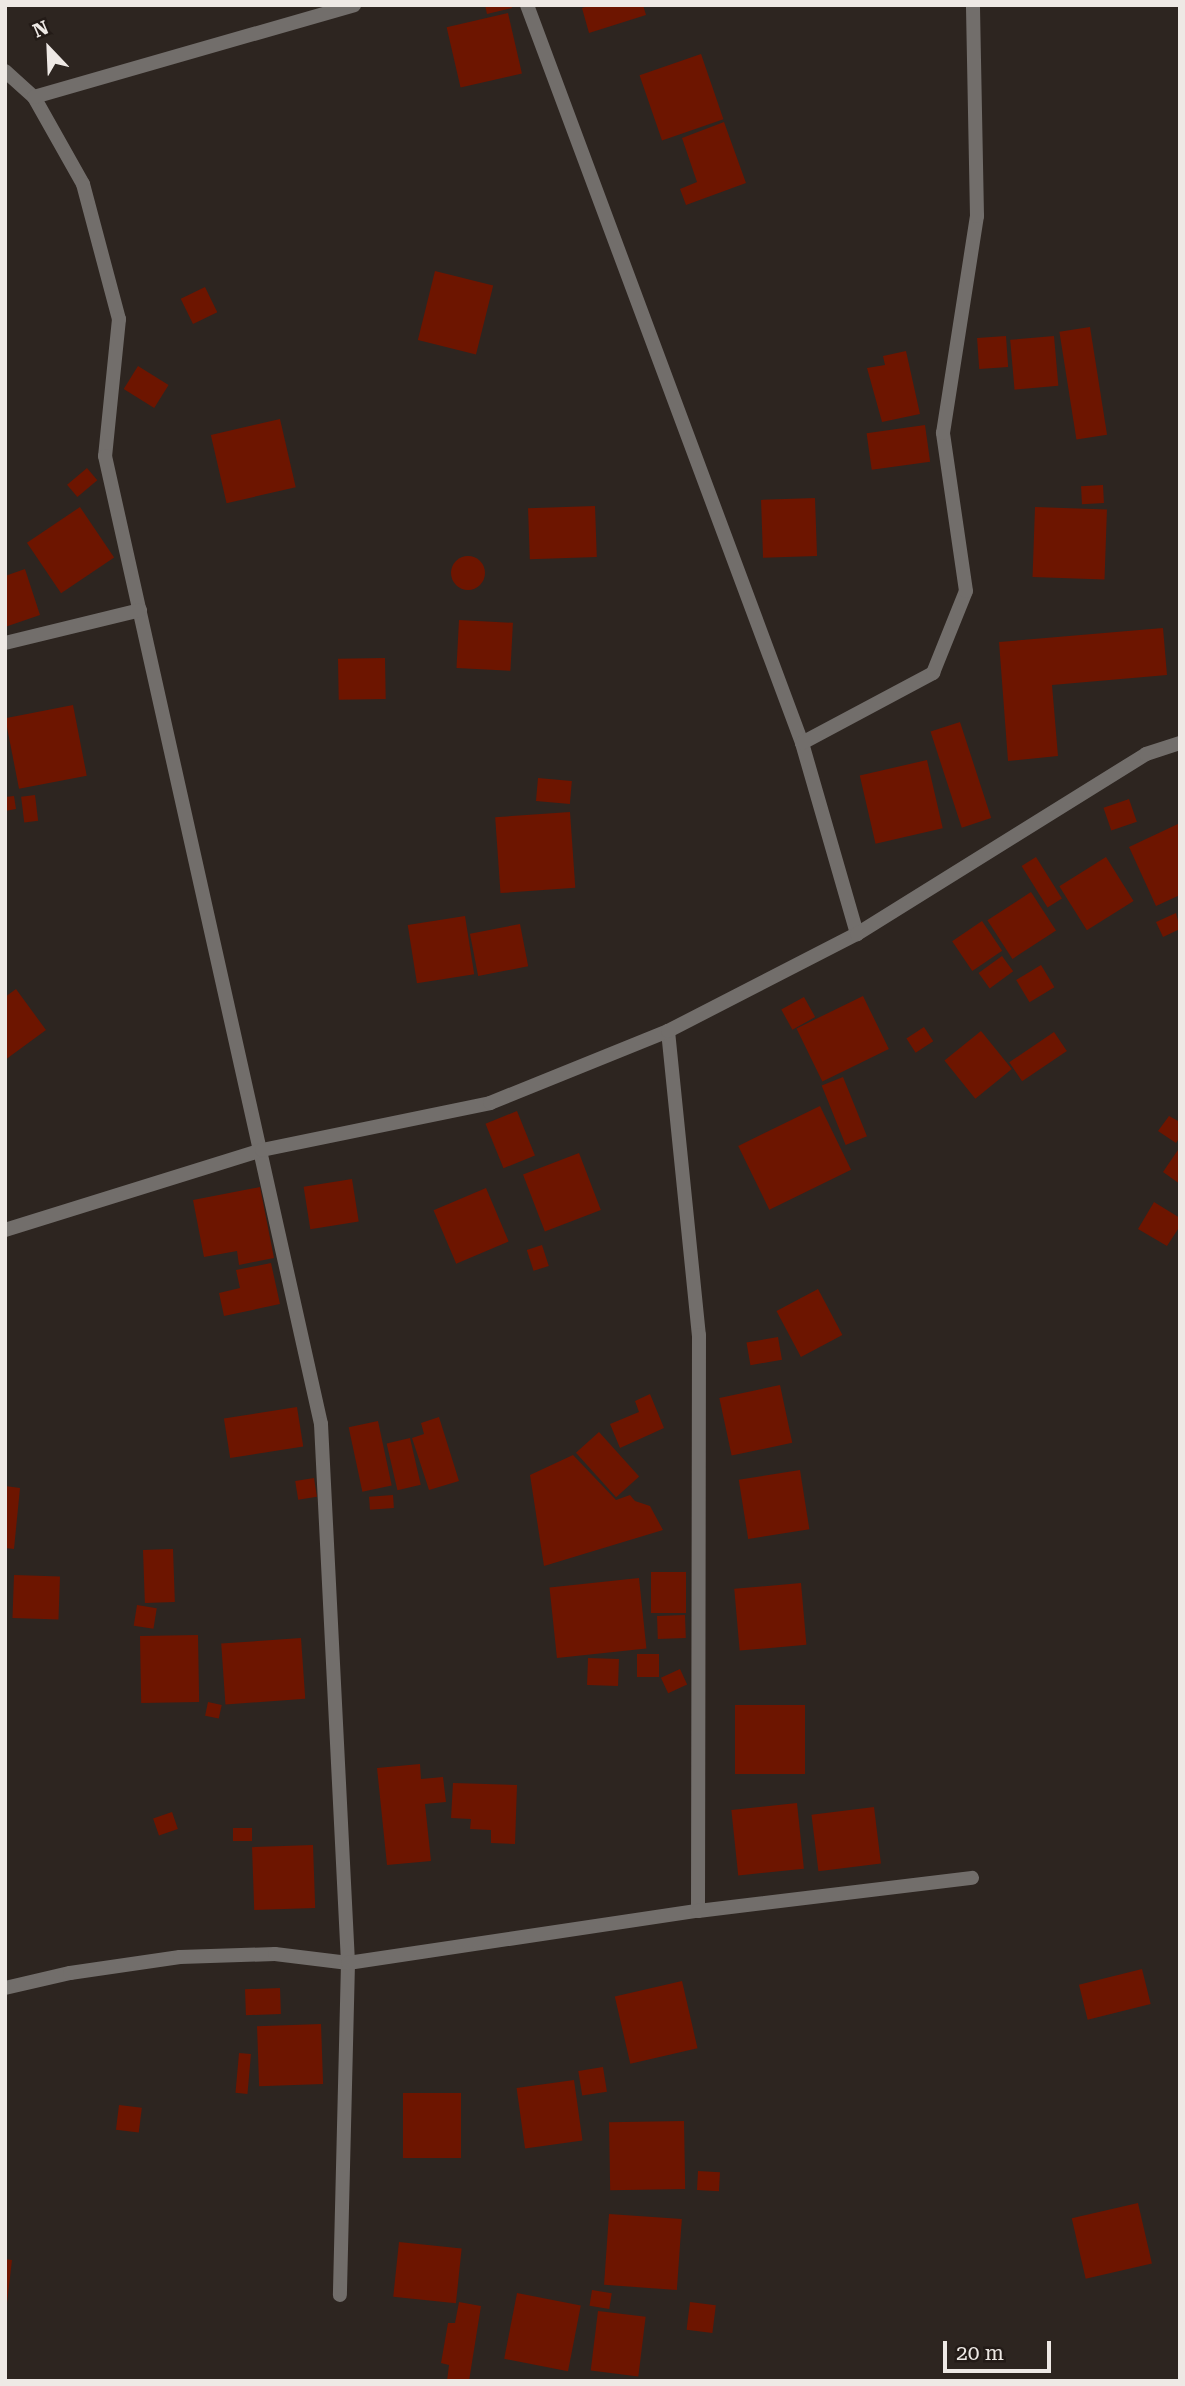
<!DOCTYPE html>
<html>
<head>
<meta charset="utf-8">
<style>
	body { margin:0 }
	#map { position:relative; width:1185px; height:2386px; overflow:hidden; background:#2d2520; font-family:"Roboto Serif",serif }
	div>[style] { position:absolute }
	.building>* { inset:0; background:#6d1500; transform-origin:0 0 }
	.round { border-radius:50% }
	.street>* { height:14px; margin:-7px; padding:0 7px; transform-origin:7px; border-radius:7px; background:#726e6b }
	span { translate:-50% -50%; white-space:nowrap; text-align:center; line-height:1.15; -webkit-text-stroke:7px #231b17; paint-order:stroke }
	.frame { position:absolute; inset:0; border:7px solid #eee9e5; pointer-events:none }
	.north { position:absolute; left:14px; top:14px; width:70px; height:70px; -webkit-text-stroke:5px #231b17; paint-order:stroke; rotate:337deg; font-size:19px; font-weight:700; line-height:28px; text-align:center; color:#eee9e5 }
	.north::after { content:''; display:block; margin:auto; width:24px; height:32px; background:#eee9e5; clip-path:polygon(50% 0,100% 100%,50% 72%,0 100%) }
	.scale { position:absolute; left:943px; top:2341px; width:108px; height:32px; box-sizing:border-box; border:4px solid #eee9e5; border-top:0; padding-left:9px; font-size:21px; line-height:24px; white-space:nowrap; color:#eee9e5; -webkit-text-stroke:5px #231b17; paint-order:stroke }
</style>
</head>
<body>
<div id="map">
	<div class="building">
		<div style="clip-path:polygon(485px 5px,511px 5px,512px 8px,487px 14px)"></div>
		<div style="clip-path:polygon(592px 5px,643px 5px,646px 15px,589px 33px,582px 8px)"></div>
		<div style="left:508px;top:13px;width:62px;height:63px;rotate:77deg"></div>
		<div style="left:701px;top:54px;width:69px;height:65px;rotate:71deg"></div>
		<div style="clip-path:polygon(724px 122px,746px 183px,686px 205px,680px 189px,697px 182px,682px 138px)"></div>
		<div style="left:435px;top:271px;width:60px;height:71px;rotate:14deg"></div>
		<div style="left:205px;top:287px;width:28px;height:27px;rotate:64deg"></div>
		<div style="left:1090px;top:327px;width:109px;height:31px;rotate:81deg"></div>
		<div style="left:1006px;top:336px;width:31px;height:29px;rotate:86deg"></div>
		<div style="left:1054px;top:336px;width:50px;height:44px;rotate:85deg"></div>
		<div style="clip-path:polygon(906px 351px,920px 414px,882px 422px,867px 368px,885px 365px,883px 356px)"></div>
		<div style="left:138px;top:366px;width:36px;height:27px;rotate:32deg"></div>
		<div style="left:280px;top:419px;width:70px;height:71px;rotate:77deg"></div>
		<div style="left:925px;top:425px;width:37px;height:59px;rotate:82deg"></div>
		<div style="left:87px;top:468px;width:16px;height:26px;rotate:50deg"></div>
		<div style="left:1103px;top:485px;width:18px;height:22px;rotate:87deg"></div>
		<div style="left:815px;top:498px;width:58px;height:54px;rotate:88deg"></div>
		<div style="left:595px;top:506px;width:51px;height:67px;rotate:88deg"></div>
		<div style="left:80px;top:507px;width:61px;height:64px;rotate:56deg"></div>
		<div style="left:1035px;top:507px;width:72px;height:70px;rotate:2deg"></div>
		<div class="round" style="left:451px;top:556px;width:34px;height:34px"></div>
		<div style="clip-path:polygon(25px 569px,40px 615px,5px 627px,5px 576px)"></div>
		<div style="left:459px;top:620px;width:54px;height:48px;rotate:3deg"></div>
		<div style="clip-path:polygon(1163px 628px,1167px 675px,1052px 685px,1058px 756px,1008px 761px,999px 642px)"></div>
		<div style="left:385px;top:658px;width:41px;height:47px;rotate:89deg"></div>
		<div style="left:73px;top:705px;width:72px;height:69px;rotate:79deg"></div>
		<div style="left:960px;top:722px;width:101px;height:31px;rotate:72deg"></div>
		<div style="left:927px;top:760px;width:70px;height:69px;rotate:77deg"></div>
		<div style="left:538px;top:778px;width:34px;height:23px;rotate:5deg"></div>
		<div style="left:35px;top:795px;width:26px;height:14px;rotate:83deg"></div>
		<div style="clip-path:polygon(14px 796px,16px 809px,5px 811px,5px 797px)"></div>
		<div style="left:1129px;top:799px;width:24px;height:27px;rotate:71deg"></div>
		<div style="left:570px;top:812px;width:76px;height:75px;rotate:86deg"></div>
		<div style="clip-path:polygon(1180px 823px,1180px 895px,1156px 906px,1129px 847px)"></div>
		<div style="left:1036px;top:857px;width:49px;height:17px;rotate:58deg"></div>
		<div style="left:1106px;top:857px;width:52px;height:55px;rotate:58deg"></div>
		<div style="left:1031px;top:892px;width:46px;height:52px;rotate:57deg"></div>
		<div style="clip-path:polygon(1176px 913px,1180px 929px,1163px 937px,1156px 922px)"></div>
		<div style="left:465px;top:916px;width:59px;height:58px;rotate:81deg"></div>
		<div style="left:982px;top:921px;width:36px;height:36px;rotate:56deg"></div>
		<div style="left:520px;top:924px;width:43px;height:51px;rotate:79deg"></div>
		<div style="left:1002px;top:956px;width:19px;height:29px;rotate:54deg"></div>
		<div style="left:1041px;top:965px;width:26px;height:29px;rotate:59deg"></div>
		<div style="clip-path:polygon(16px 989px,46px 1030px,5px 1060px,5px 997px)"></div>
		<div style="left:863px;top:996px;width:59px;height:74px;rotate:64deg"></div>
		<div style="left:804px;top:997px;width:23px;height:26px;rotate:61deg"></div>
		<div style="left:924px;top:1027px;width:17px;height:21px;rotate:57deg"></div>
		<div style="left:981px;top:1031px;width:49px;height:47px;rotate:51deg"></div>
		<div style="left:1054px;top:1032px;width:23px;height:54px;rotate:56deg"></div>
		<div style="left:843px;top:1077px;width:64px;height:23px;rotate:68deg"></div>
		<div style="left:820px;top:1106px;width:71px;height:91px;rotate:64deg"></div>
		<div style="left:517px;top:1111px;width:48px;height:34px;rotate:68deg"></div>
		<div style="clip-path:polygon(1169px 1116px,1180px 1122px,1180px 1137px,1176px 1143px,1158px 1131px)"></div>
		<div style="clip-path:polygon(1180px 1147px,1180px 1184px,1163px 1172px)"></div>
		<div style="left:579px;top:1153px;width:61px;height:60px;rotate:69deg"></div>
		<div style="left:352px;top:1179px;width:43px;height:49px;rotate:81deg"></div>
		<div style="clip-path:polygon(260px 1187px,274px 1258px,239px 1265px,237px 1251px,204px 1257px,193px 1200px)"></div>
		<div style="left:486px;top:1188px;width:58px;height:57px;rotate:67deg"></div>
		<div style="clip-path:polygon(1154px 1202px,1180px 1218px,1180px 1226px,1167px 1246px,1138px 1229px)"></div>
		<div style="left:542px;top:1245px;width:22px;height:16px;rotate:72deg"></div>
		<div style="clip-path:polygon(271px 1263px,280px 1304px,224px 1316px,219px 1293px,240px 1288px,236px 1270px)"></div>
		<div style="left:818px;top:1289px;width:52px;height:47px;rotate:62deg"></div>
		<div style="left:778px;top:1337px;width:23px;height:32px;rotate:80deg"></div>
		<div style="left:780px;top:1385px;width:59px;height:62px;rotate:78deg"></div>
		<div style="clip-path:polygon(650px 1394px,664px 1428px,620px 1448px,610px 1424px,639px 1412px,635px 1401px)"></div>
		<div style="left:297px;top:1407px;width:40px;height:74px;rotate:81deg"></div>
		<div style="clip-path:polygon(439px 1417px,459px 1481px,429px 1490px,412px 1438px,424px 1434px,421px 1423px)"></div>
		<div style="left:378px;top:1421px;width:66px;height:30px;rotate:78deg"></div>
		<div style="left:599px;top:1432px;width:60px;height:31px;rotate:48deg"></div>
		<div style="left:410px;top:1438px;width:48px;height:24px;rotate:77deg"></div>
		<div style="clip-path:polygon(573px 1455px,616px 1500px,630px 1495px,635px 1501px,650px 1506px,663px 1530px,544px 1566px,530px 1475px)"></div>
		<div style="left:800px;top:1470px;width:60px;height:62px;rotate:81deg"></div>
		<div style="left:314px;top:1478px;width:19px;height:19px;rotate:81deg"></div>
		<div style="clip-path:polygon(5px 1486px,20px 1488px,14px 1549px,5px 1548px)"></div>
		<div style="left:393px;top:1495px;width:13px;height:24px;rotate:86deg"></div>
		<div style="left:173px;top:1549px;width:53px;height:30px;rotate:88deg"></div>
		<div style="left:686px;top:1572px;width:41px;height:35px;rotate:90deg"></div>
		<div style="left:14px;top:1575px;width:46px;height:43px;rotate:2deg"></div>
		<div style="left:639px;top:1578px;width:71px;height:90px;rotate:84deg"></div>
		<div style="left:801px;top:1583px;width:62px;height:67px;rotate:85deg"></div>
		<div style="left:137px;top:1605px;width:20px;height:21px;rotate:9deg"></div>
		<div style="left:685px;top:1615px;width:23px;height:28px;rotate:88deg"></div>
		<div style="left:198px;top:1635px;width:67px;height:58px;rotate:89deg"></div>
		<div style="left:301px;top:1638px;width:61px;height:80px;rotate:86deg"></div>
		<div style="left:637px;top:1654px;width:22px;height:23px"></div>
		<div style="left:588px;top:1658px;width:31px;height:27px;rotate:2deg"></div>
		<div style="left:680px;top:1669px;width:17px;height:21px;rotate:65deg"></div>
		<div style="left:208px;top:1702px;width:14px;height:14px;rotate:12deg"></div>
		<div style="left:805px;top:1705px;width:69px;height:70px;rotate:90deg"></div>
		<div style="clip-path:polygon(420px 1764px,421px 1779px,443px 1777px,446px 1802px,425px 1804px,431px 1861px,387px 1865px,377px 1768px)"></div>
		<div style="clip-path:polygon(453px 1783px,517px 1785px,515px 1844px,491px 1843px,491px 1830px,470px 1829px,471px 1819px,451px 1818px)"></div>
		<div style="left:797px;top:1803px;width:66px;height:66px;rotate:84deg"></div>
		<div style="left:874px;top:1807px;width:57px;height:63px;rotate:83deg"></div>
		<div style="left:172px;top:1812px;width:18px;height:20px;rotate:71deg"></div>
		<div style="left:233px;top:1828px;width:19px;height:13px"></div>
		<div style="left:313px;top:1845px;width:63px;height:61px;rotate:88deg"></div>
		<div style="left:1142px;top:1969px;width:36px;height:65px;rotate:76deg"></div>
		<div style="left:682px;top:1981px;width:69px;height:69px;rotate:77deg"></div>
		<div style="left:280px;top:1988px;width:26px;height:35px;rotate:88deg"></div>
		<div style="left:321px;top:2024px;width:60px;height:64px;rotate:88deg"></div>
		<div style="left:239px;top:2053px;width:12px;height:40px;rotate:5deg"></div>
		<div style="left:603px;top:2067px;width:25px;height:25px;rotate:81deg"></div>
		<div style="left:574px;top:2080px;width:61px;height:58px;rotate:82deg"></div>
		<div style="left:403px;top:2093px;width:58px;height:65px"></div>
		<div style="left:119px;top:2105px;width:23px;height:25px;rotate:7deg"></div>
		<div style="left:684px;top:2121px;width:68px;height:75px;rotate:89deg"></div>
		<div style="left:698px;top:2171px;width:22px;height:19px;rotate:3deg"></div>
		<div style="left:1138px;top:2203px;width:62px;height:68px;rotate:77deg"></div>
		<div style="left:609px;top:2214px;width:73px;height:71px;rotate:4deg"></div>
		<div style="left:399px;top:2242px;width:63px;height:55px;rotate:6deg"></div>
		<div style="clip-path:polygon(5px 2259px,12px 2260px,7px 2303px,5px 2303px)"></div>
		<div style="left:592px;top:2290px;width:20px;height:16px;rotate:9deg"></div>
		<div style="left:517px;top:2293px;width:65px;height:67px;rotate:11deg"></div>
		<div style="clip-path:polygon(459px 2302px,481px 2306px,469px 2381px,447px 2381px,449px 2365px,441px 2363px,448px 2323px,455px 2323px)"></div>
		<div style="left:690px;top:2302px;width:26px;height:28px;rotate:7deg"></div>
		<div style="left:598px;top:2311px;width:48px;height:60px;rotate:7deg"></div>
	</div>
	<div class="street">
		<div style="left:527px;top:5px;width:788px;rotate:69.56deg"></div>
		<div style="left:802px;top:743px;width:199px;rotate:73.9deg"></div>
		<div style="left:5px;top:71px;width:39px;rotate:42deg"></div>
		<div style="left:34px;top:97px;width:100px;rotate:60.6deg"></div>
		<div style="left:83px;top:184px;width:140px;rotate:75.1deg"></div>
		<div style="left:119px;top:319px;width:138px;rotate:95.8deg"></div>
		<div style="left:105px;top:456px;width:992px;rotate:77.42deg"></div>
		<div style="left:321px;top:1424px;width:540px;rotate:87.13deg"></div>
		<div style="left:348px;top:1963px;width:332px;rotate:91.4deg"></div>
		<div style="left:34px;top:97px;width:333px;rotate:-16deg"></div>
		<div style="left:5px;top:643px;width:139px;rotate:-13.7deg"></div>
		<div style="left:802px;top:743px;width:149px;rotate:-28.1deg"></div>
		<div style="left:933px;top:673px;width:88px;rotate:-68.1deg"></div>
		<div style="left:966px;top:591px;width:160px;rotate:-98.3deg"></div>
		<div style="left:943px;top:433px;width:220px;rotate:-81.1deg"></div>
		<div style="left:977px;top:216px;width:211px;rotate:-91.1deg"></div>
		<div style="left:668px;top:1031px;width:306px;rotate:84.2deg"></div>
		<div style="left:699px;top:1335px;width:576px;rotate:90.1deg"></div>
		<div style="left:5px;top:1230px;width:269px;rotate:-17.3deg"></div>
		<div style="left:262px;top:1150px;width:233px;rotate:-11.6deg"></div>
		<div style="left:490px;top:1103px;width:192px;rotate:-22deg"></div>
		<div style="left:668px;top:1031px;width:212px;rotate:-27.2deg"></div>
		<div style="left:857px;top:934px;width:340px;rotate:-31.9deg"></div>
		<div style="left:1146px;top:754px;width:36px;rotate:-18deg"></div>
		<div style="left:5px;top:1988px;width:67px;rotate:-13deg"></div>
		<div style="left:70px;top:1973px;width:111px;rotate:-8.3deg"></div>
		<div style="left:180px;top:1957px;width:95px;rotate:-1.8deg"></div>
		<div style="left:275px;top:1954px;width:74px;rotate:7deg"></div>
		<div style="left:348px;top:1963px;width:354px;rotate:-8.5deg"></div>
		<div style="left:698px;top:1911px;width:276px;rotate:-6.9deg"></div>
	</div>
	<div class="frame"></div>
	<div class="north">N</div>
	<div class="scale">20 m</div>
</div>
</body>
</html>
